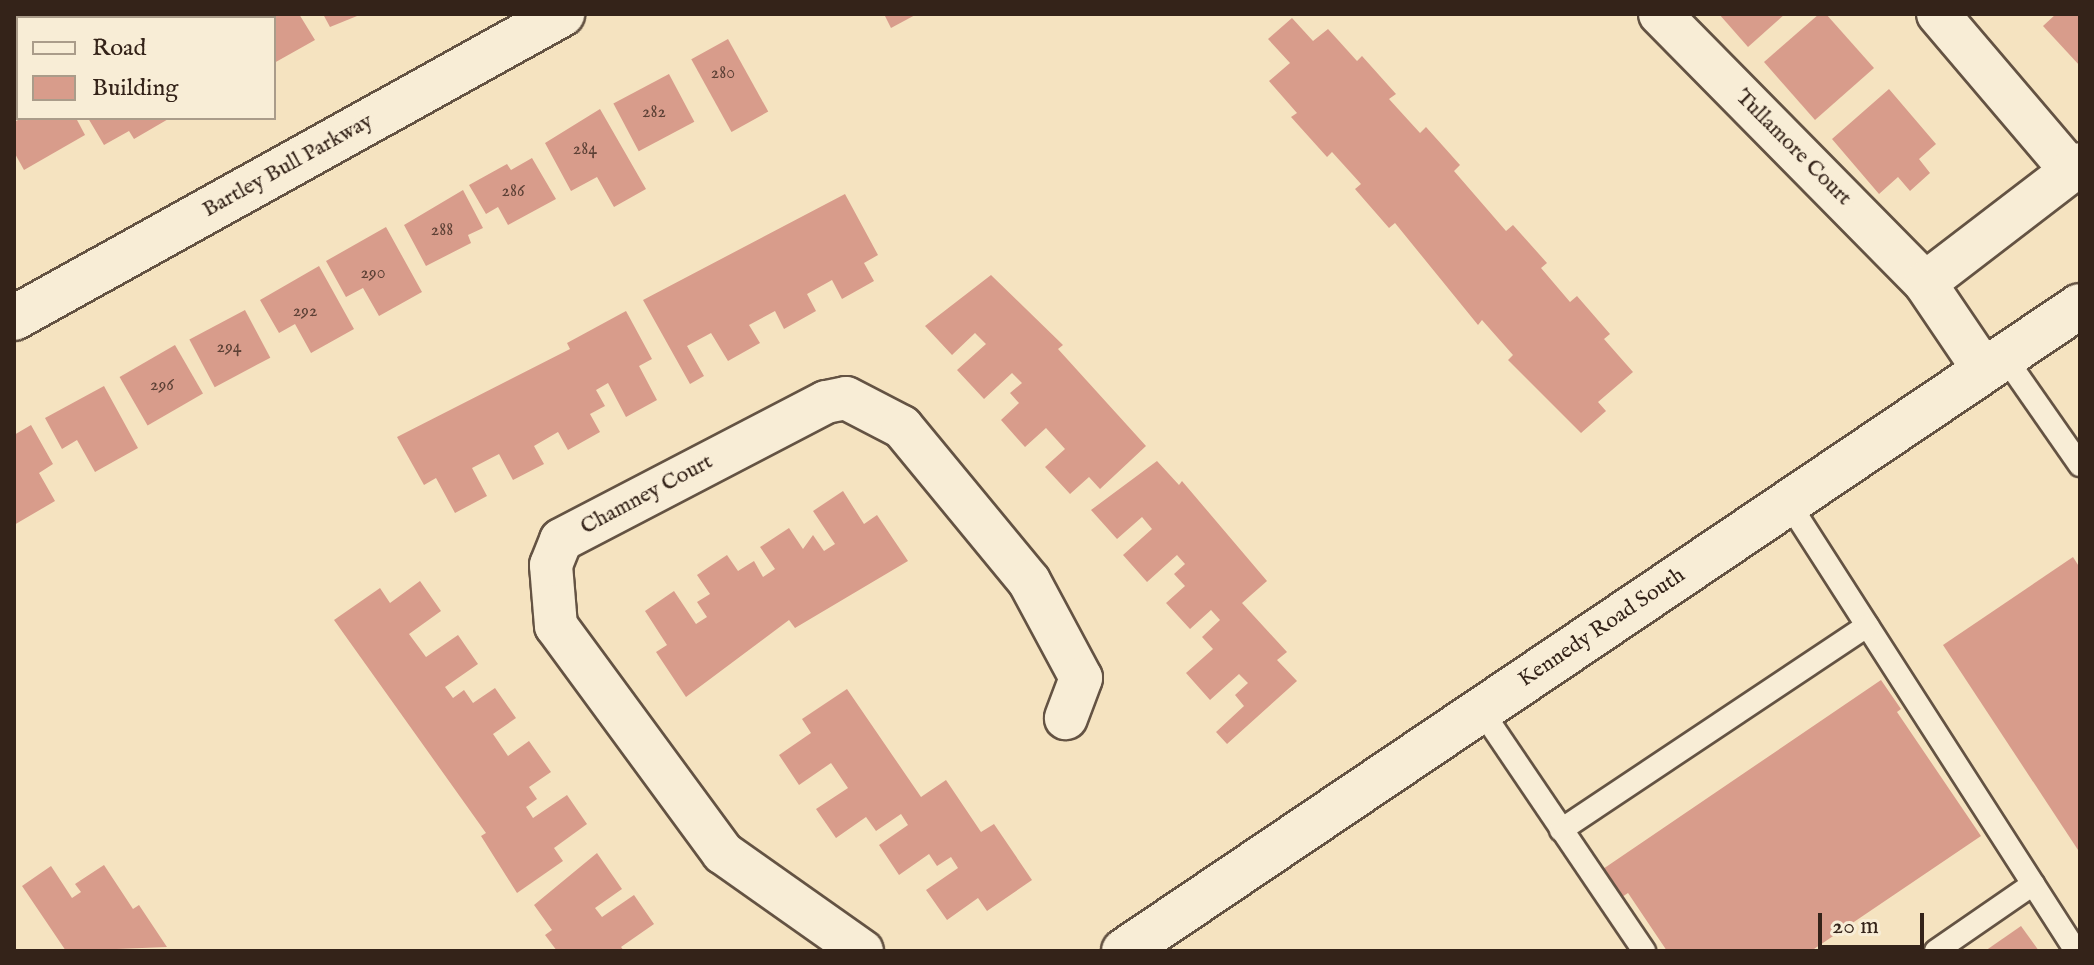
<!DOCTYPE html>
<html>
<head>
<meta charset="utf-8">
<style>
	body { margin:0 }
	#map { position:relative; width:2094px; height:965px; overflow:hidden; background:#f5e3c0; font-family:"IM FELL English",serif }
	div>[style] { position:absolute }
	.building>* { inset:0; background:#d89c8b; transform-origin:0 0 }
	.roads { filter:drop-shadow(2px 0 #645343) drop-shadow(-2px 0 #645343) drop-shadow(0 2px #645343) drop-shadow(0 -2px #645343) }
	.lane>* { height:22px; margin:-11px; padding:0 11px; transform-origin:11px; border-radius:11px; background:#f8edd6 }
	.street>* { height:42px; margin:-21px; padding:0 21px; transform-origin:21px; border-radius:21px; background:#f8edd6 }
	.secondary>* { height:44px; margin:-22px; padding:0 22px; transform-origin:22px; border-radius:22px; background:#f8edd6 }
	span { translate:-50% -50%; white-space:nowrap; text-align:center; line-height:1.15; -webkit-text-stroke:7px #f8edd6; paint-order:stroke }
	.number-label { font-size:18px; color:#5d4136 }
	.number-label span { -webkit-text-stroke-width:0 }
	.street-label { font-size:22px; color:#342319 }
	.frame { position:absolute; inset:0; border:16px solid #342319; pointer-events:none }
	.legend { position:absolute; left:16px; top:16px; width:260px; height:104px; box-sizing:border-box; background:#f8edd6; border:2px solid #aa9c8a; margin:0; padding:10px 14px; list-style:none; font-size:24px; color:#342319 }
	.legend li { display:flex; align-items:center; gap:16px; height:40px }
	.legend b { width:40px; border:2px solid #aa9c8a }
	.scale { position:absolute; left:1818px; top:913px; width:106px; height:36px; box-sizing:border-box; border:4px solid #342319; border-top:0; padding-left:10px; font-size:24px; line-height:28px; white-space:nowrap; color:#342319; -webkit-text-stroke:6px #f8edd6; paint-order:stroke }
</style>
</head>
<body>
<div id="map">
	<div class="building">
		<div style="clip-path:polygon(222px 14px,299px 14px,315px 40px,274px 63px,274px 18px)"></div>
		<div style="clip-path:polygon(323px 14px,362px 14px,330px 27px)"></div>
		<div style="clip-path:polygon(884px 14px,917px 14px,891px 28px)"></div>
		<div style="clip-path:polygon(1719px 14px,1785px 14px,1748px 47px)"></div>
		<div style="clip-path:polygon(1819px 14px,1826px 14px,1874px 68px,1815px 120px,1764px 62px)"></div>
		<div style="clip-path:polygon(2056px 14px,2080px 14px,2080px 66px,2043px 26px)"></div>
		<div style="clip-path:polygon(1292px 18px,1313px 41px,1328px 29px,1357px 61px,1362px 56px,1396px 94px,1389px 99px,1420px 133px,1426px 127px,1460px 165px,1454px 171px,1506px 231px,1513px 225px,1547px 263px,1541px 268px,1570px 302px,1577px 296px,1610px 334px,1604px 339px,1633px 372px,1598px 402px,1606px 411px,1581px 433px,1508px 360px,1513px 355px,1482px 320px,1478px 325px,1395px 223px,1389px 228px,1355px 189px,1361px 184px,1332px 152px,1327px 157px,1291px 117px,1297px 113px,1269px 81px,1290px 63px,1268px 39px)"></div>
		<div style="left:728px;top:39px;width:83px;height:42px;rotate:61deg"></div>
		<div style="left:669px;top:74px;width:54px;height:63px;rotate:62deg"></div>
		<div style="clip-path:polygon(1889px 89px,1936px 144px,1919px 159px,1930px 173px,1910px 191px,1898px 177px,1879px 194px,1832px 139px)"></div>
		<div style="clip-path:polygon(600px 109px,646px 189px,614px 207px,597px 177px,571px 191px,545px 143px)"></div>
		<div style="clip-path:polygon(22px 118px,76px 118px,85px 135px,24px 170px,14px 152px,14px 122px)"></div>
		<div style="clip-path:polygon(88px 118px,170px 118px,134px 139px,129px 131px,104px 145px)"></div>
		<div style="clip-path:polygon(532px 158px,556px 199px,508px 225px,498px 207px,486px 214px,469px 185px,507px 164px,511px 170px)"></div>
		<div style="clip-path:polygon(463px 190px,483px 228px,468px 235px,471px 243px,426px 266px,404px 225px)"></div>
		<div style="clip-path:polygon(845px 194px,878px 255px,864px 263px,874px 281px,842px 299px,832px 280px,807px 294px,816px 311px,784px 329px,775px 311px,749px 325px,760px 343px,728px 361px,711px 333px,687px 346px,704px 376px,690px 384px,643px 300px)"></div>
		<div style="clip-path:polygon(386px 227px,422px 292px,379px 316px,363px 288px,346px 297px,326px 261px)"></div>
		<div style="clip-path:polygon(319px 266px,354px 329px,311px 353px,295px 324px,279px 333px,260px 300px)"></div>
		<div style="clip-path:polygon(991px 275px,1063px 345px,1058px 349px,1146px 446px,1100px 489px,1089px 477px,1070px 494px,1045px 467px,1065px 449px,1046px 428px,1025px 447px,1001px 420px,1019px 403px,1010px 393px,1022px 383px,1012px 373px,984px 399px,957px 370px,986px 344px,975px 333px,952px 355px,925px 326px)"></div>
		<div style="left:245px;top:310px;width:54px;height:63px;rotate:62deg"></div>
		<div style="clip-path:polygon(626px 311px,652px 359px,639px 366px,657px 400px,626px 417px,608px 383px,596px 390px,605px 406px,590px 414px,600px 432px,568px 450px,558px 432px,534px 446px,544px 464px,513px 480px,499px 454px,472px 468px,487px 496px,455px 513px,436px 478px,424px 485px,397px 437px,570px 349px,567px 343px)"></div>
		<div style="left:175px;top:345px;width:56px;height:64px;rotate:60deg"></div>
		<div style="clip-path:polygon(104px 386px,138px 448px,95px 472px,77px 440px,62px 449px,45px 418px)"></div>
		<div style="clip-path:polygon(31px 425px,53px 464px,39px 473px,55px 501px,14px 525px,14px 435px)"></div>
		<div style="clip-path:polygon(1157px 461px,1179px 485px,1182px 481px,1267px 581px,1242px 603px,1287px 652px,1277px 660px,1297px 681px,1227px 744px,1216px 732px,1244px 706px,1235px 695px,1248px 683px,1239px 674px,1210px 700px,1186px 673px,1213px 649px,1202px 637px,1220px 620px,1211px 610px,1190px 629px,1166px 603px,1185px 586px,1174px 574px,1185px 564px,1177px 555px,1147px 582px,1123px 555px,1152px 529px,1142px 517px,1117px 539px,1091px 510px)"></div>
		<div style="clip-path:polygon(843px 491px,864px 524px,877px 515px,908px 561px,795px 628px,789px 620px,686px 697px,656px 652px,667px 645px,645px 611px,674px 591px,696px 624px,707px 617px,697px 602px,710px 594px,697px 575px,727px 555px,738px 571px,754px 561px,763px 577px,775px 569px,760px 547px,789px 528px,803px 549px,813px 535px,824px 551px,835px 544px,813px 511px)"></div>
		<div style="clip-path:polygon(2073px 557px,2080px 568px,2080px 853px,1943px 645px)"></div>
		<div style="clip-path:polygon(420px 581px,441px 611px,409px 634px,426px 657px,458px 635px,478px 664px,445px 687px,453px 698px,464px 690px,473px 703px,495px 688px,516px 718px,493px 734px,508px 756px,529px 741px,551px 772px,529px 787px,537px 799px,526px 807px,533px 818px,567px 795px,587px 824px,554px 848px,563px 861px,517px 893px,481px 836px,486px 833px,334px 620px,380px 588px,390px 603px)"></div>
		<div style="clip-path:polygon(1881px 680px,1901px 709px,1897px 712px,1981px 836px,1811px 951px,1667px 951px,1628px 893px,1622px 897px,1603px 869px)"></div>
		<div style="clip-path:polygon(847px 689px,921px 797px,946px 780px,981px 832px,994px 824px,1032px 880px,987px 911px,978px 898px,947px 920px,926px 890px,958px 868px,951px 857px,937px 866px,929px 854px,899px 875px,879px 845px,908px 825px,901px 814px,876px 831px,866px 817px,836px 838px,816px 809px,848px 788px,831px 763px,799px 785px,779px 755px,811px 733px,802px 719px)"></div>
		<div style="clip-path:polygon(597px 853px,622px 889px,595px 908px,602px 917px,634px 895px,654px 924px,621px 947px,624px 951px,557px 951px,545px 935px,552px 930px,534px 905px)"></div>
		<div style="clip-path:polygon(104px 865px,133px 909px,139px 905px,167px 947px,66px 951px,22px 886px,51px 866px,72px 898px,81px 892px,75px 884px)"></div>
		<div style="clip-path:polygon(2021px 926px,2039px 951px,1985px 951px)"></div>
	</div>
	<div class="roads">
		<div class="lane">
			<div style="left:2004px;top:356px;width:133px;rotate:55.1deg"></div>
			<div style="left:1788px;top:502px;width:533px;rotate:57.32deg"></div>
			<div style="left:1481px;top:710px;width:291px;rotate:55.9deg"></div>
			<div style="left:1561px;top:830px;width:368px;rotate:-33.7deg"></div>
			<div style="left:1936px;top:951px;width:118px;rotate:-34.6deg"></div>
		</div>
		<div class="street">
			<div style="left:1660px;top:14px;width:378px;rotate:45.4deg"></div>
			<div style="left:1925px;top:283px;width:105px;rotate:55.9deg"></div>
			<div style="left:1938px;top:14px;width:205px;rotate:49.6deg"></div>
			<div style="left:1925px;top:283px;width:195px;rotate:-37.5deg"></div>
			<div style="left:862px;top:951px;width:170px;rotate:-144.8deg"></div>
			<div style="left:723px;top:853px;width:282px;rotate:-126.3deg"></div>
			<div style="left:556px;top:626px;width:61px;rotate:-94.7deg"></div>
			<div style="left:551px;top:565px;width:27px;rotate:-68deg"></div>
			<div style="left:561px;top:540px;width:299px;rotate:-27.5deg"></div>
			<div style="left:826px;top:402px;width:20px;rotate:-11deg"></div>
			<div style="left:846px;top:398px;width:63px;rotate:27.4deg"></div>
			<div style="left:902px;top:427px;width:200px;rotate:50.5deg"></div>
			<div style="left:1029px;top:581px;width:110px;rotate:61.8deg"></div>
			<div style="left:1081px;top:678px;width:43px;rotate:110.6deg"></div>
		</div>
		<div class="secondary">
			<div style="left:14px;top:318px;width:627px;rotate:-29.02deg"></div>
			<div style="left:1124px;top:951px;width:1153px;rotate:-34.01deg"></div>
		</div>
	</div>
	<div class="number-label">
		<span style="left:723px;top:74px">280</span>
		<span style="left:654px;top:113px">282</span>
		<span style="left:585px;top:150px">284</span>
		<span style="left:513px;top:192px">286</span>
		<span style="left:442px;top:231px">288</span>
		<span style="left:373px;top:274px">290</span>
		<span style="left:305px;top:312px">292</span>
		<span style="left:229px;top:348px">294</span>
		<span style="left:162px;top:386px">296</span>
	</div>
	<div class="street-label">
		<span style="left:1793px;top:148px;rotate:45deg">Tullamore Court</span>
		<span style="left:288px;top:166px;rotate:-29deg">Bartley Bull Parkway</span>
		<span style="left:647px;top:495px;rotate:-28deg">Chamney Court</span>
		<span style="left:1602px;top:628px;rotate:-34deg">Kennedy Road South</span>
	</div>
	<div class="frame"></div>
	<ul class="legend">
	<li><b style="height:10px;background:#f8edd6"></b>Road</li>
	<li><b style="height:22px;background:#d89c8b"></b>Building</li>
	</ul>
	<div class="scale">20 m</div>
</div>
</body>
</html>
